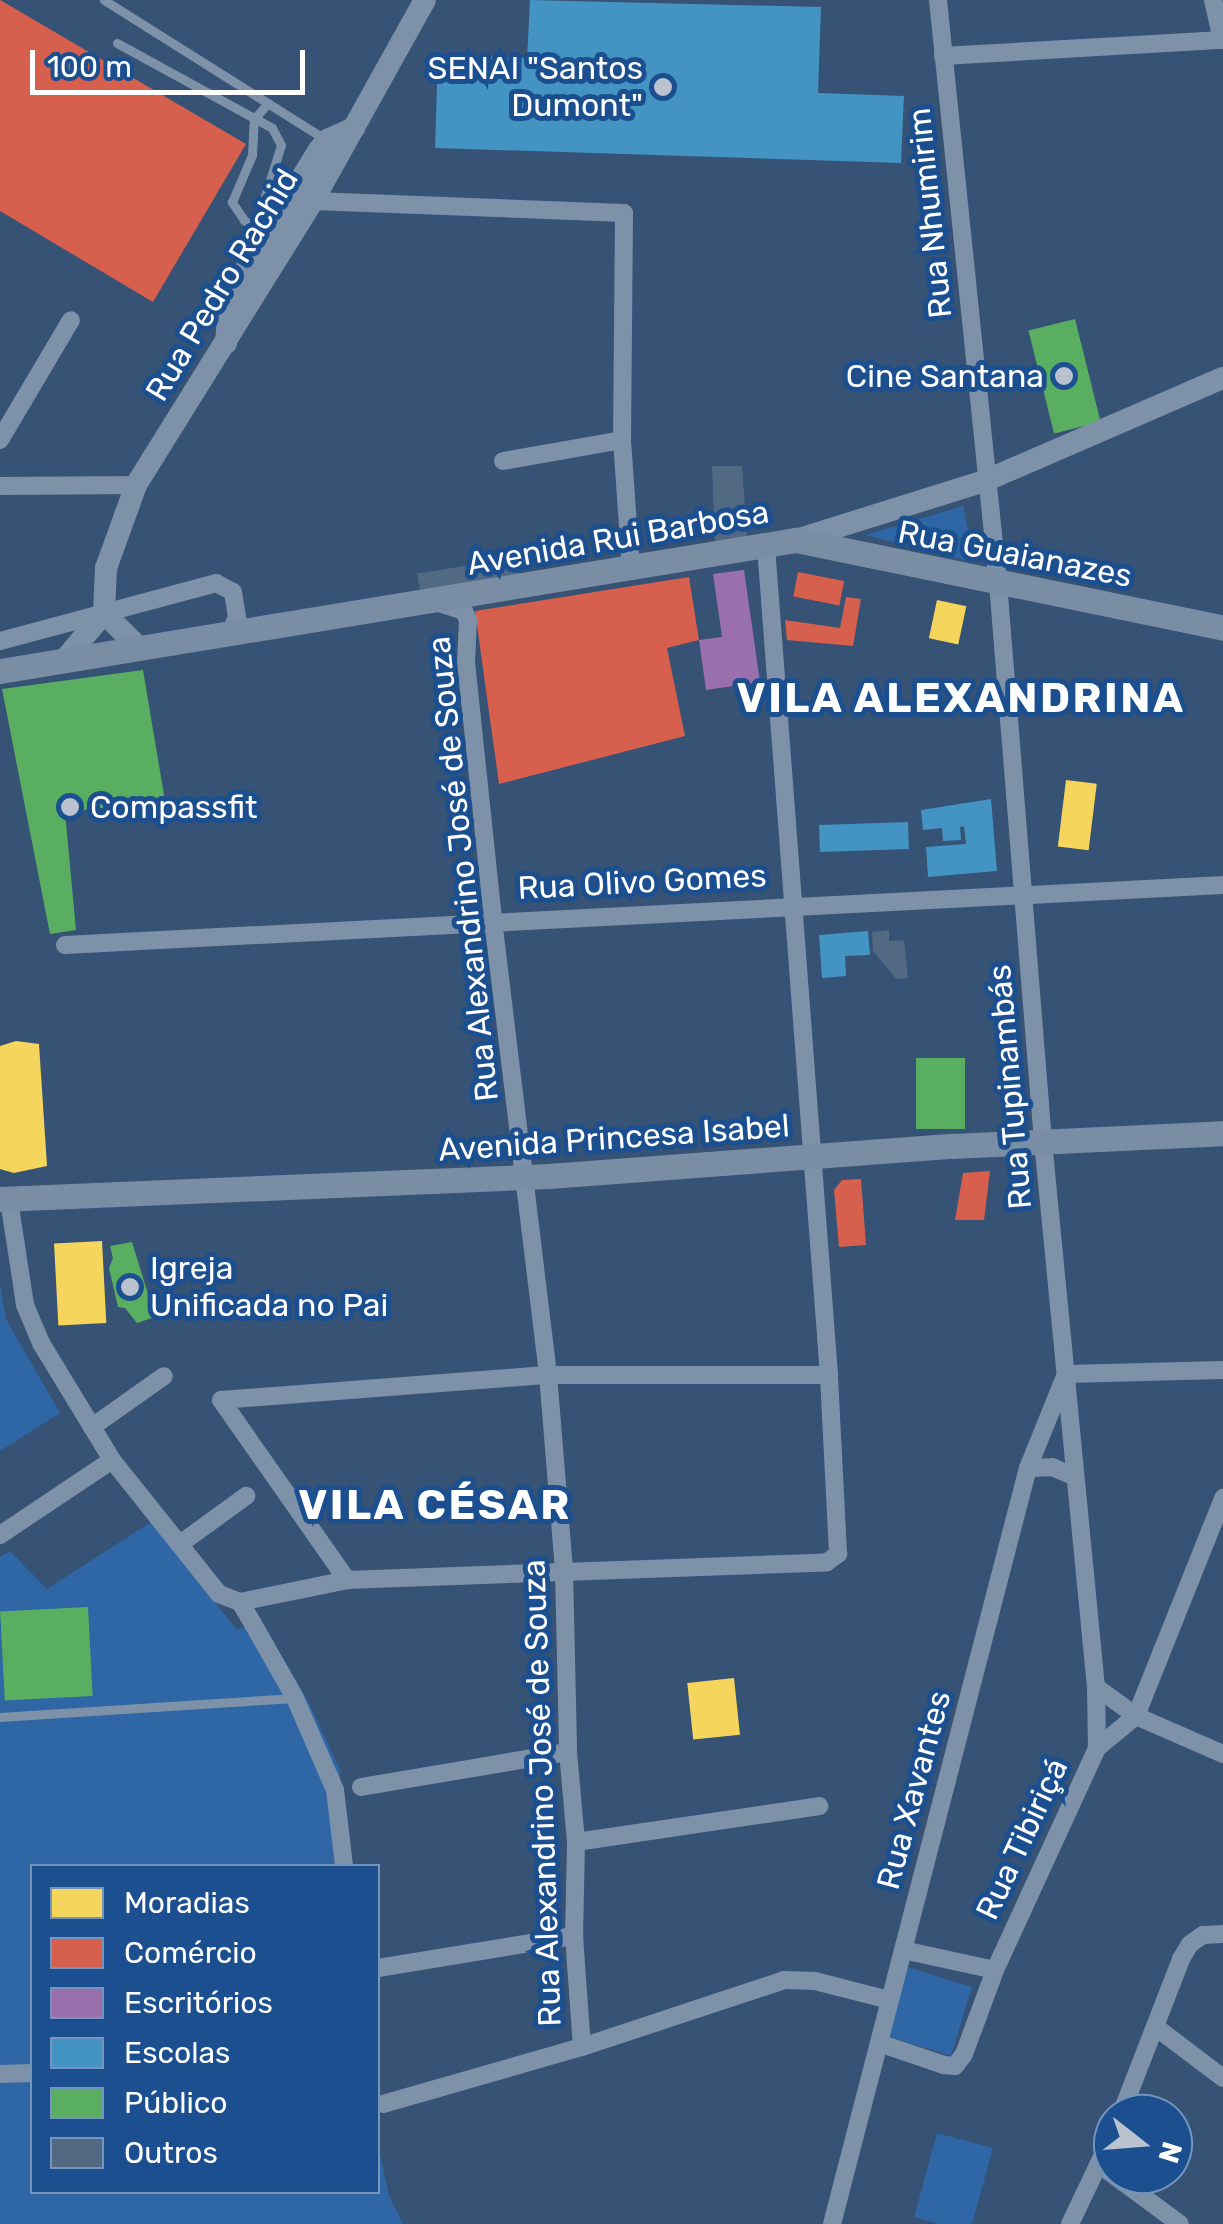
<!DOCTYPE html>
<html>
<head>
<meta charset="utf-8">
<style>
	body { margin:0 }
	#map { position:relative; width:1223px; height:2224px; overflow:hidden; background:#365274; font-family:Rubik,sans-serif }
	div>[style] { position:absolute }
	.green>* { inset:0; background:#2f66a5; transform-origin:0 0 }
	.homes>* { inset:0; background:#f6d55c; transform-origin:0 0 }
	.shops>* { inset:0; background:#d6604d; transform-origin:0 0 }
	.offices>* { inset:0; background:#9970ab }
	.schools>* { inset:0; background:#4393c3; transform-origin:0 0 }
	.public>* { inset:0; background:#5aae61; transform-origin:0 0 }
	.building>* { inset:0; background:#526984; transform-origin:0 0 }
	.service>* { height:9px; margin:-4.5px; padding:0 4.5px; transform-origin:4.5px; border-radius:4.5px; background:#7d92a8 }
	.minor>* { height:18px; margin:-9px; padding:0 9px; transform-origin:9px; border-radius:9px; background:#7d92a8 }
	.tertiary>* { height:22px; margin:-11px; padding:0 11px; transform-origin:11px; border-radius:11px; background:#7d92a8 }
	.secondary>* { height:25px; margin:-12.5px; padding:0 12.5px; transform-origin:12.5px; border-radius:12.5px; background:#798da4 }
	.dots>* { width:28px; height:28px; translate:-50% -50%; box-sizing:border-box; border:5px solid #1b4f8f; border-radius:50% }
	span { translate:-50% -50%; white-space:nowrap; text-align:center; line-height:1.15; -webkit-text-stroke:10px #1b4f8f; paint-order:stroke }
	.poi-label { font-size:32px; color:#fff }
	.right { translate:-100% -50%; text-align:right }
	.left { translate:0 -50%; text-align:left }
	.street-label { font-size:32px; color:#fff }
	.district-label { font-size:42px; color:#fff; font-weight:700; letter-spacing:2.5px }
	.legend { position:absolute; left:30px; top:1864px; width:350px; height:330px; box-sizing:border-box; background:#1b4f8f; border:2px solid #7695bc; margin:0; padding:12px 18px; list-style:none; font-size:30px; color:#fff }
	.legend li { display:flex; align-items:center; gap:20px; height:50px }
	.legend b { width:50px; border:2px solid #7695bc }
	.north { position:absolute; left:1093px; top:2094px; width:100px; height:100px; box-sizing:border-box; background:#1b4f8f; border:2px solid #7695bc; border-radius:50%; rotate:107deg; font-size:28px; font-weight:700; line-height:40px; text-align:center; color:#fff }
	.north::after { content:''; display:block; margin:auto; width:35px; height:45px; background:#b9c2ce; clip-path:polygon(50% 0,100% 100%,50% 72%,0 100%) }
	.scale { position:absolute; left:30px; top:50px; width:275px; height:45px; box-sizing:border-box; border:5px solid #fff; border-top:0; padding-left:12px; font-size:30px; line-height:35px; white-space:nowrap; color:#fff; -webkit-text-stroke:8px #1b4f8f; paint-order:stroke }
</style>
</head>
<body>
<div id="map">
	<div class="green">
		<div style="clip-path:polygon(963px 506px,974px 562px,865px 535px)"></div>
		<div style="clip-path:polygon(0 1285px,6px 1319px,60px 1413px,0 1451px)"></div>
		<div style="clip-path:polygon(151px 1522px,237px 1630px,261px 1620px,308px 1701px,340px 1770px,344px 1866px,32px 1866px,32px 2192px,378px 2192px,378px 2144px,389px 2196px,403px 2224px,0 2224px,0 1557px,10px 1551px,47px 1589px)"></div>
		<div style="left:907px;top:1967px;width:68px;height:72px;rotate:17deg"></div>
		<div style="clip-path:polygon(937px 2133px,993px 2148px,972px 2224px,939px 2224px,914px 2217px)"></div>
	</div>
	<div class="homes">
		<div style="left:937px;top:600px;width:30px;height:39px;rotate:12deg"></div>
		<div style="left:1066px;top:780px;width:31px;height:67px;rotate:7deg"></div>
		<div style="clip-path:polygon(16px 1041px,39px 1044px,47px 1166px,14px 1173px,0 1169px,0 1046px)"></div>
		<div style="left:102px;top:1241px;width:82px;height:48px;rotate:87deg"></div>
		<div style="left:734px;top:1678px;width:57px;height:47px;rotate:84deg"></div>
	</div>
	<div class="shops">
		<div style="clip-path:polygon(0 0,246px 144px,153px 302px,0 211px)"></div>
		<div style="left:798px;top:572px;width:47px;height:25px;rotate:11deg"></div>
		<div style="clip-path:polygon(689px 577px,699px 640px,667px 648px,685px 736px,499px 784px,475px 611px)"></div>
		<div style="clip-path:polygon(846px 597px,861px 599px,853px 646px,787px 640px,785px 620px,840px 628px)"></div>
		<div style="clip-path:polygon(990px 1171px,984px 1220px,955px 1220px,963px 1173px)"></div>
		<div style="clip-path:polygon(861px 1179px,866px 1245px,839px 1247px,834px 1190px,842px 1180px)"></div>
	</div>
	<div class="offices">
		<div style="clip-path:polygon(744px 570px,760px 682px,706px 690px,699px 640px,722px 637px,713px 574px)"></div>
	</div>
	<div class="schools">
		<div style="clip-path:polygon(530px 0,821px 7px,818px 93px,904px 96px,901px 163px,435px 148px,438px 55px,527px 58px)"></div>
		<div style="clip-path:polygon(991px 799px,997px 871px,928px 877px,926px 847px,966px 844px,964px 826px,960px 827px,961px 840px,943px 841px,942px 828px,923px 830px,921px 810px)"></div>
		<div style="left:908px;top:822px;width:27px;height:89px;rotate:88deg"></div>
		<div style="clip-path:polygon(868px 931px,870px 955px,845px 956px,846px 976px,822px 978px,819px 935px)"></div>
	</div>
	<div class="public">
		<div style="left:1075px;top:319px;width:106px;height:48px;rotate:76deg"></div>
		<div style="clip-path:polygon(143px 670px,165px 801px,65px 812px,76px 930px,50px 934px,2px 689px)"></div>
		<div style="left:965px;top:1058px;width:71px;height:49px;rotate:90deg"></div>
		<div style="clip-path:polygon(132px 1242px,155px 1317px,137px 1323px,125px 1308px,118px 1307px,109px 1268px,113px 1258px,110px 1246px)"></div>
		<div style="left:88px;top:1607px;width:89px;height:88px;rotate:87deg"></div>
	</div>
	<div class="building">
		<div style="clip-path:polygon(712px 466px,742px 466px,747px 536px,715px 546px)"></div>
		<div style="left:515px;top:558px;width:24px;height:99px;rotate:81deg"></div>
		<div style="clip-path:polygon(889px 930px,889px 941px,904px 940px,908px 978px,896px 979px,873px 951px,872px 932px)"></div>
	</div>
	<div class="service">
		<div style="left:104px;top:0;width:261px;rotate:32.2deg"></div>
		<div style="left:117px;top:43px;width:177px;rotate:28.7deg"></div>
		<div style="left:272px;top:128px;width:19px;rotate:62deg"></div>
		<div style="left:281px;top:145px;width:53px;rotate:107.4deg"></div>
		<div style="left:265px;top:196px;width:21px;rotate:45deg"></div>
		<div style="left:263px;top:235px;width:24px;rotate:-142deg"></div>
		<div style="left:244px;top:220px;width:22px;rotate:-124deg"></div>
		<div style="left:232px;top:202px;width:51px;rotate:-66.9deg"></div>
		<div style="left:252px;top:155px;width:36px;rotate:-87deg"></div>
		<div style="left:254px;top:119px;width:21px;rotate:-49deg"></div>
		<div style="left:0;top:1717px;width:296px;rotate:-3.7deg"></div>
	</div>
	<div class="minor">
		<div style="left:938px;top:0;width:586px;rotate:84.12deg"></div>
		<div style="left:998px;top:583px;width:560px;rotate:85.39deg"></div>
		<div style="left:1043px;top:1141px;width:549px;rotate:84.46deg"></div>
		<div style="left:1096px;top:1687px;width:61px;rotate:89.1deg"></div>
		<div style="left:1213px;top:0;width:41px;rotate:77.3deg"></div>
		<div style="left:943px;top:56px;width:280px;rotate:-3.3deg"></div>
		<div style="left:313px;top:201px;width:311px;rotate:2.2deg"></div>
		<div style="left:624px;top:213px;width:227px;rotate:90.5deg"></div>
		<div style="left:622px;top:440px;width:130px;rotate:86deg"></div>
		<div style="left:0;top:440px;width:139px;rotate:-59.4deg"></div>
		<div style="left:503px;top:461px;width:121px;rotate:-10deg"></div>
		<div style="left:0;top:486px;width:136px;rotate:-0.4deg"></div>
		<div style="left:439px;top:603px;width:26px;rotate:18deg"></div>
		<div style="left:464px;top:611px;width:10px;rotate:66deg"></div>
		<div style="left:468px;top:620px;width:42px;rotate:92.7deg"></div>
		<div style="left:466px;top:662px;width:259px;rotate:84deg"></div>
		<div style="left:493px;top:920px;width:458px;rotate:83.1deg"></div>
		<div style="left:548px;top:1375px;width:196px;rotate:85.3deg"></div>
		<div style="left:564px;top:1570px;width:182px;rotate:88.7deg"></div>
		<div style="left:568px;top:1752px;width:90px;rotate:84.9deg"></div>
		<div style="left:576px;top:1842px;width:94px;rotate:91.2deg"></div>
		<div style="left:574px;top:1936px;width:111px;rotate:85.9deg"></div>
		<div style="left:0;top:641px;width:224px;rotate:-15deg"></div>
		<div style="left:216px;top:583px;width:19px;rotate:28deg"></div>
		<div style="left:233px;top:592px;width:25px;rotate:81deg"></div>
		<div style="left:237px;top:617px;width:21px;rotate:113deg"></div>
		<div style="left:65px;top:945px;width:1160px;rotate:-2.97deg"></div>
		<div style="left:9px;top:1200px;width:106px;rotate:81.3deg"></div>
		<div style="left:25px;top:1305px;width:41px;rotate:67.2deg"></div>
		<div style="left:41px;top:1343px;width:137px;rotate:58.7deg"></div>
		<div style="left:112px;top:1460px;width:171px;rotate:51.4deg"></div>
		<div style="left:219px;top:1594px;width:22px;rotate:21deg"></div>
		<div style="left:240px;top:1602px;width:26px;rotate:59deg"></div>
		<div style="left:253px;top:1624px;width:85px;rotate:60.4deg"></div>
		<div style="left:295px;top:1698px;width:100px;rotate:66.5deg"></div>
		<div style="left:335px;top:1790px;width:77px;rotate:83.2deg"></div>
		<div style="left:221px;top:1400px;width:328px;rotate:-4.4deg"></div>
		<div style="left:548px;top:1375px;width:281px"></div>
		<div style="left:221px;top:1400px;width:220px;rotate:55deg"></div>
		<div style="left:92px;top:1427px;width:88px;rotate:-35.3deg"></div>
		<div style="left:1028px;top:1468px;width:24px;rotate:-2deg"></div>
		<div style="left:1052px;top:1467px;width:25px;rotate:23deg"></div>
		<div style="left:0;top:1535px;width:135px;rotate:-33.8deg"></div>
		<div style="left:180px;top:1544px;width:82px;rotate:-36deg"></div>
		<div style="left:240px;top:1602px;width:109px;rotate:-11.6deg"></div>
		<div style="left:347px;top:1580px;width:480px;rotate:-2.1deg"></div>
		<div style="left:827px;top:1562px;width:14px;rotate:-36deg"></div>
		<div style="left:838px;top:1554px;width:179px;rotate:-92.9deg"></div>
		<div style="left:829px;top:1375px;width:830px;rotate:-94.35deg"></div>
		<div style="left:1096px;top:1687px;width:49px;rotate:35.9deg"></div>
		<div style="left:1136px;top:1716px;width:95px;rotate:23.6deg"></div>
		<div style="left:361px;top:1787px;width:210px;rotate:-9.6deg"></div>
		<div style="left:576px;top:1842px;width:246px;rotate:-8.4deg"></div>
		<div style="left:903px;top:1950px;width:94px;rotate:12.3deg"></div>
		<div style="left:378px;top:1968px;width:199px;rotate:-9.3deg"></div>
		<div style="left:1157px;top:2028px;width:83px;rotate:37.1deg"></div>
		<div style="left:879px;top:2043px;width:69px;rotate:18.7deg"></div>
		<div style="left:944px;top:2065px;width:11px;rotate:5deg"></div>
		<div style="left:955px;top:2066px;width:15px;rotate:-53deg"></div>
		<div style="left:964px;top:2054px;width:90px;rotate:-69.7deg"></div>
		<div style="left:995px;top:1970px;width:244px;rotate:-65.3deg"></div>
		<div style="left:1097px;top:1748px;width:50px;rotate:-39.4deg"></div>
		<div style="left:1136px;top:1716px;width:235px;rotate:-68.2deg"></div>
		<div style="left:0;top:2074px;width:32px;rotate:-2deg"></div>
		<div style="left:383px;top:2104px;width:207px;rotate:-16deg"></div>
		<div style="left:582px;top:2047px;width:213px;rotate:-18.3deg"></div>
		<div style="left:784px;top:1980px;width:31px;rotate:2deg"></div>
		<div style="left:815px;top:1981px;width:76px;rotate:14.4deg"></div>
		<div style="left:1121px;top:2114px;width:166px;rotate:-68.8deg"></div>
		<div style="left:1181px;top:1959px;width:17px;rotate:-59deg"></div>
		<div style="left:1190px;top:1944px;width:16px;rotate:-35deg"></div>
		<div style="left:1203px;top:1935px;width:20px;rotate:-3deg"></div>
		<div style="left:1100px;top:2165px;width:99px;rotate:36.4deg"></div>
		<div style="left:832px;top:2224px;width:781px;rotate:-75.47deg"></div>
		<div style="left:1028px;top:1468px;width:101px;rotate:-68deg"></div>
		<div style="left:1066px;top:1374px;width:157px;rotate:-1.5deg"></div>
		<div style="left:1070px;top:2224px;width:100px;rotate:-64.5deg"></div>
	</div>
	<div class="tertiary">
		<div style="left:226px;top:343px;width:48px;rotate:-85.2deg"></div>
		<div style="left:230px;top:295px;width:170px;rotate:-58.5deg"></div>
		<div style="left:319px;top:150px;width:13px;rotate:-51deg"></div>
		<div style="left:327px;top:140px;width:30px;rotate:-24deg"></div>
		<div style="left:796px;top:540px;width:200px;rotate:-17.4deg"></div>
		<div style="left:987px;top:480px;width:257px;rotate:-23.4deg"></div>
		<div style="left:104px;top:613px;width:49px;rotate:45deg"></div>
		<div style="left:66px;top:658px;width:59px;rotate:-49.8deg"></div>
		<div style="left:104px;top:613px;width:45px;rotate:-87.5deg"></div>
		<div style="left:106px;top:568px;width:88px;rotate:-70.1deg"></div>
		<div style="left:136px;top:485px;width:335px;rotate:-58.1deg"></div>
		<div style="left:313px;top:201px;width:230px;rotate:-60.9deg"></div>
	</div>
	<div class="secondary">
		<div style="left:0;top:671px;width:807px;rotate:-9.35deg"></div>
		<div style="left:796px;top:540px;width:436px;rotate:11.6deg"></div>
		<div style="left:0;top:1199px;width:549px;rotate:-2.4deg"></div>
		<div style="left:549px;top:1176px;width:404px;rotate:-4.3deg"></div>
		<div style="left:952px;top:1146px;width:271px;rotate:-2.7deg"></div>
	</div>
	<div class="dots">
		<div style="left:663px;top:87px;background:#b9c2ce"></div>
		<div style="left:1064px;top:376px;background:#b9c2ce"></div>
		<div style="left:70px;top:807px;background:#b9c2ce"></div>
		<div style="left:130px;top:1287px;background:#b9c2ce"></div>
	</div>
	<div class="poi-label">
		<span class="right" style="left:643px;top:87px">SENAI "Santos<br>Dumont"</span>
		<span class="right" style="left:1044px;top:376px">Cine Santana</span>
		<span class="left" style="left:90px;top:807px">Compassfit</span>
		<span class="left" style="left:150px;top:1287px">Igreja<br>Unificada no Pai</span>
	</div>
	<div class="street-label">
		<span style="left:930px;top:213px;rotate:-96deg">Rua Nhumirim</span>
		<span style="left:222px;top:285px;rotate:-59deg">Rua Pedro Rachid</span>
		<span style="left:618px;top:538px;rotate:-10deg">Avenida Rui Barbosa</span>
		<span style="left:1015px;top:554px;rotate:11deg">Rua Guaianazes</span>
		<span style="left:463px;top:869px;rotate:-96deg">Rua Alexandrino José de Souza</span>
		<span style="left:642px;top:882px;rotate:-3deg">Rua Olivo Gomes</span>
		<span style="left:1010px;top:1087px;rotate:-95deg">Rua Tupinambás</span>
		<span style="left:614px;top:1138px;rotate:-4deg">Avenida Princesa Isabel</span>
		<span style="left:914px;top:1790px;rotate:-75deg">Rua Xavantes</span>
		<span style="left:542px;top:1793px;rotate:-92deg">Rua Alexandrino José de Souza</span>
		<span style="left:1022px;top:1839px;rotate:-65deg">Rua Tibiriçá</span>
	</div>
	<div class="district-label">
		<span style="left:961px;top:698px">VILA ALEXANDRINA</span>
		<span style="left:435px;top:1505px">VILA CÉSAR</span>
	</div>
	<ul class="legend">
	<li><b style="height:28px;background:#f6d55c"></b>Moradias</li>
	<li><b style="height:28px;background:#d6604d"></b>Comércio</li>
	<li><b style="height:28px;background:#9970ab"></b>Escritórios</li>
	<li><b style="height:28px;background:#4393c3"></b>Escolas</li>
	<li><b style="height:28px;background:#5aae61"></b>Público</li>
	<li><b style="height:28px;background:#526984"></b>Outros</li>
	</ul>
	<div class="north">N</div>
	<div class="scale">100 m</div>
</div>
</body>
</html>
